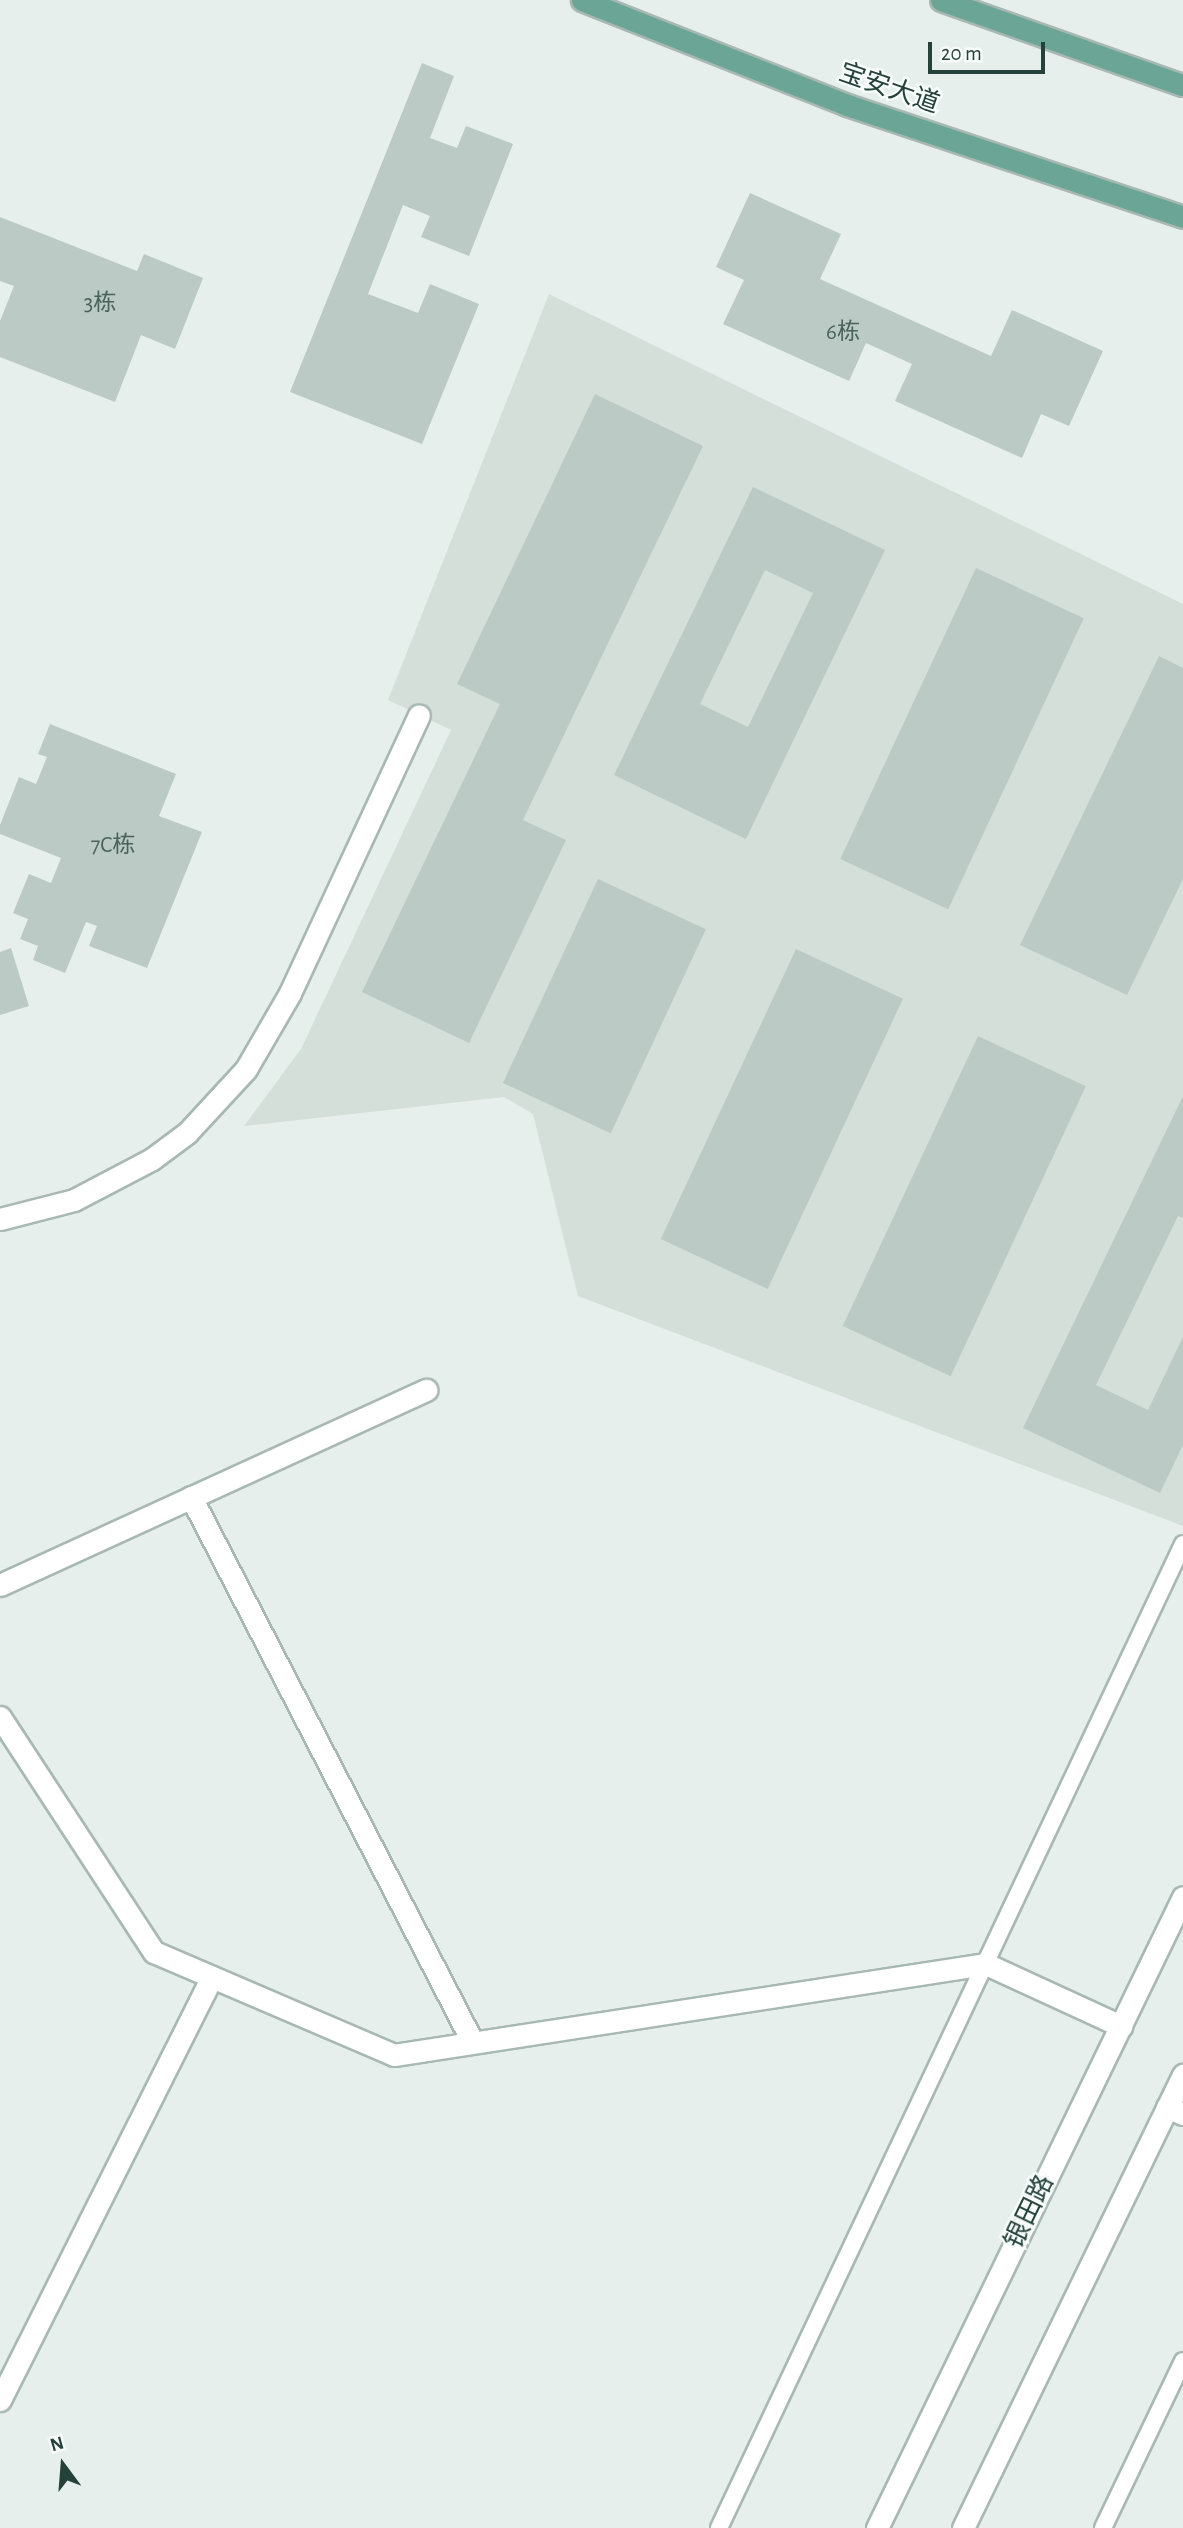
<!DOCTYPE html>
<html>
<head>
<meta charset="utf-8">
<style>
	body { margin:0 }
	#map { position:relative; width:1183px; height:2528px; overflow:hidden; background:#e6efeb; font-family:"Alegreya Sans","Noto Sans SC",sans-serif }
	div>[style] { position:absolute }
	.built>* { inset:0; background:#d4dfda }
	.building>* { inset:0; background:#bbcac4; transform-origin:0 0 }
	.roads { filter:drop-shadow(2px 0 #a8b8b2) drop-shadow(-2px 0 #a8b8b2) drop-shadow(0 2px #a8b8b2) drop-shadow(0 -2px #a8b8b2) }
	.service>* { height:16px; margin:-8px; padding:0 8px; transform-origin:8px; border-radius:8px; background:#fff }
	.minor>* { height:21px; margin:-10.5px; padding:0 10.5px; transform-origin:10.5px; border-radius:10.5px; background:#fff }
	.tertiary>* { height:21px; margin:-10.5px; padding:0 10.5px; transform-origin:10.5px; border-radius:10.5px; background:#fff }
	.primary>* { height:21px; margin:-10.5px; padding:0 10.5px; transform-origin:10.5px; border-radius:10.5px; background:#6aa596 }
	span { translate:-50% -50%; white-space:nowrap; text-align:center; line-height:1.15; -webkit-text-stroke:5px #f7fbf9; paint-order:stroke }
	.number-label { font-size:23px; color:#4a645c }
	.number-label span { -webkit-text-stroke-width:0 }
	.street-label { font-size:26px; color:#24423a }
	.north { position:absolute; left:28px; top:2430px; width:70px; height:70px; -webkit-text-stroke:5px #f7fbf9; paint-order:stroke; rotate:344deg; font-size:19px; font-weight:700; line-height:28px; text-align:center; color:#24423a }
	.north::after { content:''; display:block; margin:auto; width:24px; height:32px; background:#24423a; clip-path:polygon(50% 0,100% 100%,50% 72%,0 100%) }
	.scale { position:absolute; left:928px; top:42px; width:117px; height:32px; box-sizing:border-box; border:4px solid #24423a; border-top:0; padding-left:9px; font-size:21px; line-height:24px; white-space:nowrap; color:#24423a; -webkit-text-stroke:5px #f7fbf9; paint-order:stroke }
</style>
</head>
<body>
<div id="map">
	<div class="built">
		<div style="clip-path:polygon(549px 294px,1183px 604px,1183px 1526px,578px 1296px,533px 1114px,504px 1097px,244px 1126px,301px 1049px,451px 730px,388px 700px)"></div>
	</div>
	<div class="building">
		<div style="clip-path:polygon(422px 63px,454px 76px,430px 138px,457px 148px,466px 126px,513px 144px,469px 256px,421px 237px,430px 216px,403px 205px,368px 294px,418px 313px,430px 284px,479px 304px,422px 444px,290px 392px)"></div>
		<div style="clip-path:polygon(750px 193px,841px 234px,820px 279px,991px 356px,1012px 310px,1103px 351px,1069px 426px,1041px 414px,1022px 458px,895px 401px,912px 364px,866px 343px,849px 381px,723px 324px,744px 280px,716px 267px)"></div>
		<div style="clip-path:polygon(0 217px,137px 271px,144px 254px,203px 278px,175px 349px,141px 335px,115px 402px,0 357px,0 321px,14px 286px,0 281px)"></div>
		<div style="clip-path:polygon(595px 394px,703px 446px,523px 820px,566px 840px,469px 1043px,362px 992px,500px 704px,457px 684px)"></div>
		<div style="clip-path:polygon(evenodd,753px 487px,885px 550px,746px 839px,614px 775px,753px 487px,765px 570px,813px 593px,748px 727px,700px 704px,765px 570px)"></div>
		<div style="left:976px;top:568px;width:119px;height:321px;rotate:25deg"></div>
		<div style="clip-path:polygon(1159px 656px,1183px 668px,1183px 879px,1127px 995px,1020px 945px)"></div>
		<div style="clip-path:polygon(50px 724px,176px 774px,159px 816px,202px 832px,147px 968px,89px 946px,97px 926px,86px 922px,65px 973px,33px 960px,38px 946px,20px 939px,28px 919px,13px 913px,29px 874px,51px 883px,61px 858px,0 834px,0 825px,19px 777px,36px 784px,47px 757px,38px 754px)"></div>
		<div style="left:598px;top:879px;width:119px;height:225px;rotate:25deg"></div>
		<div style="clip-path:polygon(11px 948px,29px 1006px,0 1015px,0 952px)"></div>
		<div style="left:796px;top:949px;width:118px;height:320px;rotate:25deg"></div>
		<div style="left:978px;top:1036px;width:119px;height:320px;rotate:25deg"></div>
		<div style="clip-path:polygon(1183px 1096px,1183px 1218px,1178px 1216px,1096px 1385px,1148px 1410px,1183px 1337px,1183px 1445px,1160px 1493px,1023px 1428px)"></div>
	</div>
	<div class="roads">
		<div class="service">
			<div style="left:719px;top:2528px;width:1088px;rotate:-64.75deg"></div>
			<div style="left:1103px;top:2528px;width:185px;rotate:-64.4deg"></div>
		</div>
		<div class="minor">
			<div style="left:0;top:1219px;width:76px;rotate:-14.4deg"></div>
			<div style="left:74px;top:1200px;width:88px;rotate:-27.7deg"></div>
			<div style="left:152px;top:1159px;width:44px;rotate:-36.6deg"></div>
			<div style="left:187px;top:1133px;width:87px;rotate:-47.3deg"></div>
			<div style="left:246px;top:1069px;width:88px;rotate:-59.9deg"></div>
			<div style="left:290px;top:993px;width:306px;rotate:-65.1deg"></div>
			<div style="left:191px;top:1497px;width:612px;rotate:62.68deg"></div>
			<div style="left:0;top:1585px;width:469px;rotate:-24.6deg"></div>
			<div style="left:0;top:1717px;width:281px;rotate:56.8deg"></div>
			<div style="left:154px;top:1952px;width:261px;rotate:23.2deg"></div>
			<div style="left:394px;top:2055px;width:599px;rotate:-8.74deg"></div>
			<div style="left:986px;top:1964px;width:149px;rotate:24.7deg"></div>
			<div style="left:1167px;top:2107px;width:17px;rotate:24deg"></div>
			<div style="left:0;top:2400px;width:473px;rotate:-63.4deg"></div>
		</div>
		<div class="tertiary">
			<div style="left:877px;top:2528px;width:701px;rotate:-64.13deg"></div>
			<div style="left:963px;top:2528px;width:504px;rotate:-64.1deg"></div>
		</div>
		<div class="primary">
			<div style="left:582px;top:0;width:285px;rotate:21.6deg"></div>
			<div style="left:847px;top:105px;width:354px;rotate:18.4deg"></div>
			<div style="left:941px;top:0;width:256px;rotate:19.4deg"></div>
		</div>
	</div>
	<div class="number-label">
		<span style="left:100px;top:304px">3栋</span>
		<span style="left:843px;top:333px">6栋</span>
		<span style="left:113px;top:846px">7C栋</span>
	</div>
	<div class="street-label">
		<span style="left:889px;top:89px;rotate:19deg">宝安大道</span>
		<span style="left:1030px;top:2212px;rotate:-64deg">银田路</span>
	</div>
	<div class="north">N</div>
	<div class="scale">20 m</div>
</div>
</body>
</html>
